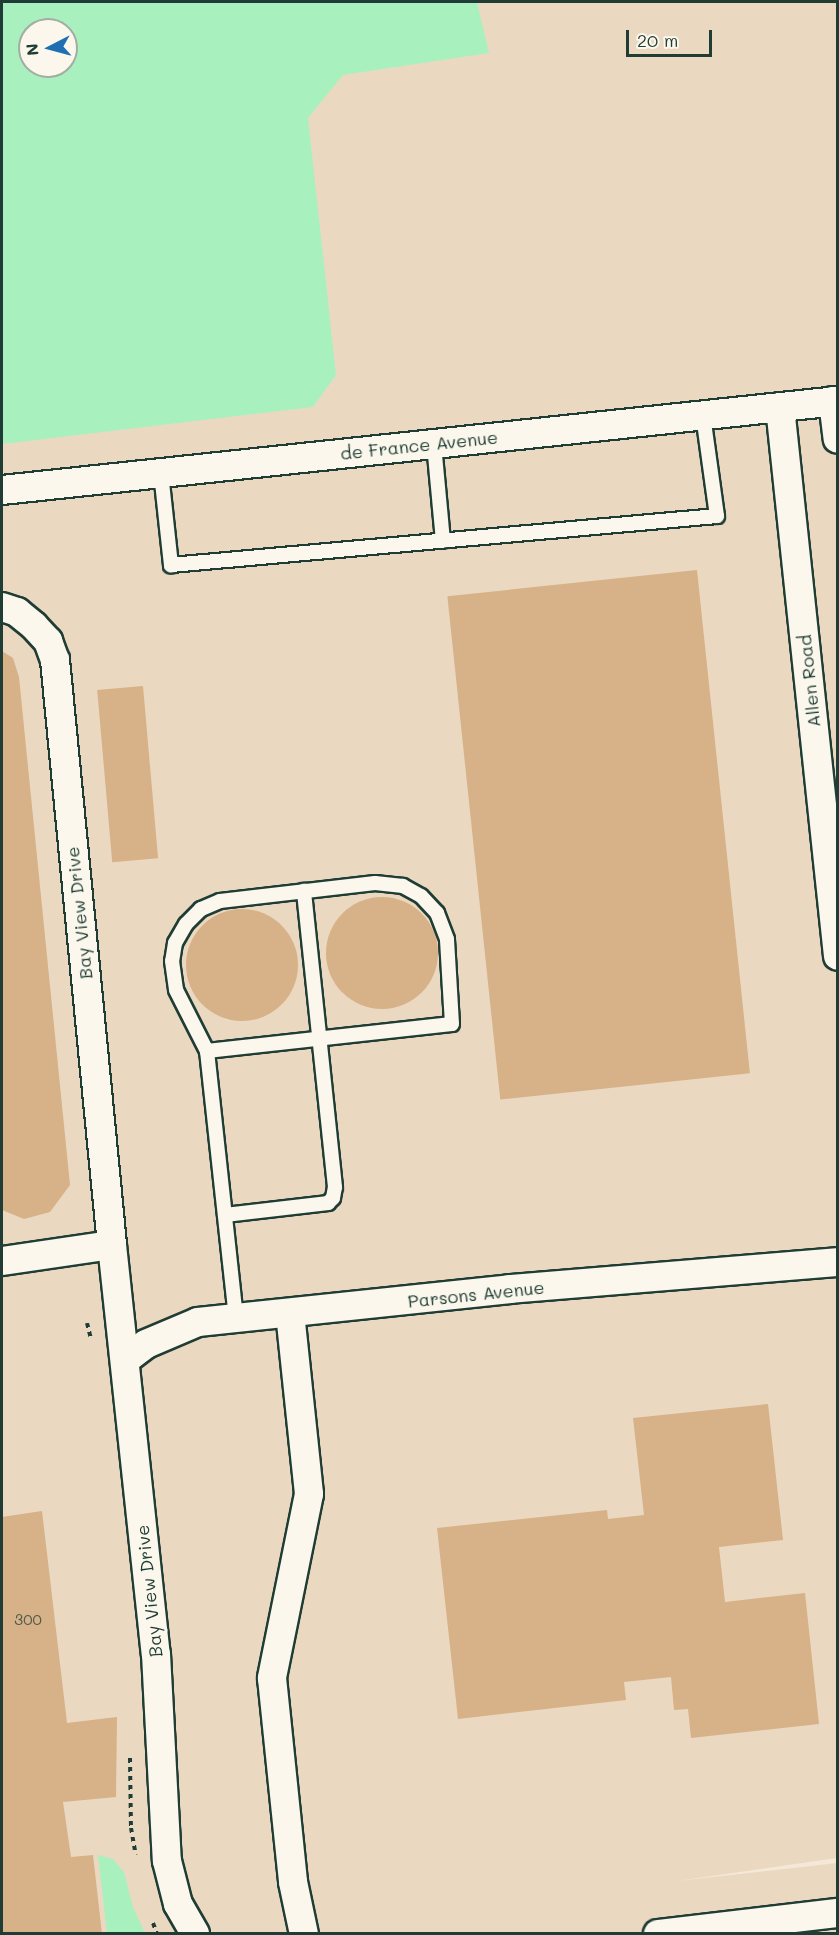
<!DOCTYPE html>
<html>
<head>
<meta charset="utf-8">
<style>
	body { margin:0 }
	#map { position:relative; width:839px; height:1935px; overflow:hidden; background:#f4e9d8; font-family:Mali,sans-serif }
	div>[style] { position:absolute }
	.built>* { inset:0; background:#ebd8c0 }
	.green>* { inset:0; background:#a8f1bf }
	.building>* { inset:0; background:#d7b188; transform-origin:0 0 }
	.round { border-radius:50% }
	.path>* { height:4px; margin-top:-2px; transform-origin:0; background:repeating-linear-gradient(90deg,#1f3d34 0 4.5px,transparent 0 9px) }
	.roads { filter:drop-shadow(2px 0 #1f3d34) drop-shadow(-2px 0 #1f3d34) drop-shadow(0 2px #1f3d34) drop-shadow(0 -2px #1f3d34) }
	.lane>* { height:14px; margin:-7px; padding:0 7px; transform-origin:7px; border-radius:7px; background:#fbf7ec }
	.street>* { height:28px; margin:-14px; padding:0 14px; transform-origin:14px; border-radius:14px; background:#fbf7ec }
	span { translate:-50% -50%; white-space:nowrap; text-align:center; line-height:1.15; -webkit-text-stroke:6px #fbf7ec; paint-order:stroke }
	.number-label { font-size:15px; color:#4d5a49 }
	.number-label span { -webkit-text-stroke-width:0 }
	.street-label { font-size:18px; color:#1f3d34 }
	.frame { position:absolute; inset:0; border:3px solid #1f3d34; pointer-events:none }
	.north { position:absolute; left:18px; top:18px; width:60px; height:60px; box-sizing:border-box; background:#fbf7ec; border:2px solid #a3ada2; border-radius:50%; rotate:264deg; font-size:16px; font-weight:700; line-height:24px; text-align:center; color:#1f3d34 }
	.north::after { content:''; display:block; margin:auto; width:21px; height:27px; background:#1f6fb2; clip-path:polygon(50% 0,100% 100%,50% 72%,0 100%) }
	.scale { position:absolute; left:626px; top:30px; width:86px; height:27px; box-sizing:border-box; border:3px solid #1f3d34; border-top:0; padding-left:8px; font-size:18px; line-height:21px; white-space:nowrap; color:#1f3d34; -webkit-text-stroke:4px #fbf7ec; paint-order:stroke }
</style>
</head>
<body>
<div id="map">
	<div class="built">
		<div style="clip-path:polygon(evenodd,2px 2px,837px 2px,837px 1858px,677px 1881px,837px 1863px,837px 1933px,2px 1934px,2px 2px,30px 30px,66px 30px,66px 66px,30px 66px,30px 30px)"></div>
	</div>
	<div class="green">
		<div style="clip-path:polygon(evenodd,2px 2px,477px 2px,489px 53px,343px 75px,308px 118px,336px 375px,313px 407px,2px 444px,2px 2px,30px 30px,66px 30px,66px 66px,30px 66px,30px 30px)"></div>
		<div style="clip-path:polygon(98px 1855px,113px 1859px,124px 1872px,133px 1907px,145px 1933px,107px 1933px)"></div>
	</div>
	<div class="building">
		<div style="left:697px;top:570px;width:506px;height:251px;rotate:84deg"></div>
		<div style="clip-path:polygon(2px 651px,13px 658px,19px 677px,70px 1185px,50px 1212px,24px 1219px,2px 1210px)"></div>
		<div style="left:143px;top:686px;width:173px;height:46px;rotate:85deg"></div>
		<div class="round" style="left:326px;top:897px;width:112px;height:112px"></div>
		<div class="round" style="left:186px;top:909px;width:112px;height:112px"></div>
		<div style="clip-path:polygon(768px 1404px,783px 1540px,719px 1547px,725px 1602px,805px 1593px,819px 1724px,691px 1738px,688px 1709px,674px 1710px,671px 1677px,624px 1682px,626px 1700px,458px 1719px,437px 1528px,607px 1510px,608px 1519px,644px 1515px,633px 1418px)"></div>
		<div style="clip-path:polygon(42px 1511px,67px 1723px,117px 1717px,116px 1797px,63px 1802px,71px 1857px,93px 1855px,102px 1934px,2px 1934px,2px 1517px)"></div>
	</div>
	<div class="path">
		<div style="left:87px;top:1323px;width:16px;rotate:76deg"></div>
		<div style="left:130px;top:1758px;width:70px;rotate:89.2deg"></div>
		<div style="left:131px;top:1828px;width:27px;rotate:80deg"></div>
		<div style="left:153px;top:1923px;width:12px;rotate:70deg"></div>
	</div>
	<div class="roads">
		<div class="lane">
			<div style="left:434px;top:444px;width:97px;rotate:84.7deg"></div>
			<div style="left:161px;top:473px;width:93px;rotate:83.8deg"></div>
			<div style="left:171px;top:565px;width:548px;rotate:-5.13deg"></div>
			<div style="left:717px;top:516px;width:102px;rotate:-97.9deg"></div>
			<div style="left:207px;top:1051px;width:246px;rotate:-6.3deg"></div>
			<div style="left:452px;top:1024px;width:85px;rotate:-93.4deg"></div>
			<div style="left:447px;top:939px;width:28px;rotate:-111deg"></div>
			<div style="left:437px;top:913px;width:23px;rotate:-133deg"></div>
			<div style="left:421px;top:896px;width:21px;rotate:-151deg"></div>
			<div style="left:403px;top:886px;width:28px;rotate:-174deg"></div>
			<div style="left:375px;top:883px;width:156px;rotate:173.4deg"></div>
			<div style="left:220px;top:901px;width:21px;rotate:157deg"></div>
			<div style="left:201px;top:909px;width:21px;rotate:135deg"></div>
			<div style="left:186px;top:924px;width:22px;rotate:120deg"></div>
			<div style="left:175px;top:943px;width:18px;rotate:99deg"></div>
			<div style="left:172px;top:961px;width:29px;rotate:82deg"></div>
			<div style="left:176px;top:990px;width:68px;rotate:63.1deg"></div>
			<div style="left:207px;top:1051px;width:269px;rotate:83.8deg"></div>
			<div style="left:225px;top:1215px;width:104px;rotate:-6.6deg"></div>
			<div style="left:328px;top:1203px;width:7px;rotate:-45deg"></div>
			<div style="left:333px;top:1198px;width:11px;rotate:-80deg"></div>
			<div style="left:335px;top:1187px;width:298px;rotate:-96deg"></div>
		</div>
		<div class="street">
			<div style="left:833px;top:401px;width:38px;rotate:83deg"></div>
			<div style="left:780px;top:407px;width:552px;rotate:83.97deg"></div>
			<div style="left:2px;top:490px;width:841px;rotate:-6.08deg"></div>
			<div style="left:2px;top:607px;width:16px;rotate:18deg"></div>
			<div style="left:17px;top:612px;width:22px;rotate:39deg"></div>
			<div style="left:34px;top:626px;width:21px;rotate:47deg"></div>
			<div style="left:48px;top:641px;width:20px;rotate:70deg"></div>
			<div style="left:55px;top:660px;width:588px;rotate:84.43deg"></div>
			<div style="left:112px;top:1245px;width:411px;rotate:83.9deg"></div>
			<div style="left:156px;top:1654px;width:207px;rotate:87deg"></div>
			<div style="left:167px;top:1861px;width:44px;rotate:75.7deg"></div>
			<div style="left:178px;top:1904px;width:34px;rotate:60deg"></div>
			<div style="left:2px;top:1261px;width:111px;rotate:-8.3deg"></div>
			<div style="left:290px;top:1313px;width:182px;rotate:84deg"></div>
			<div style="left:309px;top:1494px;width:188px;rotate:101.4deg"></div>
			<div style="left:272px;top:1678px;width:205px;rotate:84.1deg"></div>
			<div style="left:293px;top:1882px;width:53px;rotate:78.1deg"></div>
			<div style="left:125px;top:1360px;width:26px;rotate:-37deg"></div>
			<div style="left:146px;top:1344px;width:56px;rotate:-22.9deg"></div>
			<div style="left:198px;top:1322px;width:314px;rotate:-6deg"></div>
			<div style="left:510px;top:1289px;width:329px;rotate:-4.7deg"></div>
			<div style="left:658px;top:1934px;width:181px;rotate:-6.7deg"></div>
		</div>
	</div>
	<div class="number-label">
		<span style="left:28px;top:1620px">300</span>
	</div>
	<div class="street-label">
		<span style="left:419px;top:445px;rotate:-6deg">de France Avenue</span>
		<span style="left:809px;top:681px;rotate:-96deg">Allen Road</span>
		<span style="left:79px;top:913px;rotate:-96deg">Bay View Drive</span>
		<span style="left:476px;top:1294px;rotate:-6deg">Parsons Avenue</span>
		<span style="left:149px;top:1591px;rotate:-96deg">Bay View Drive</span>
	</div>
	<div class="frame"></div>
	<div class="north">N</div>
	<div class="scale">20 m</div>
</div>
</body>
</html>
